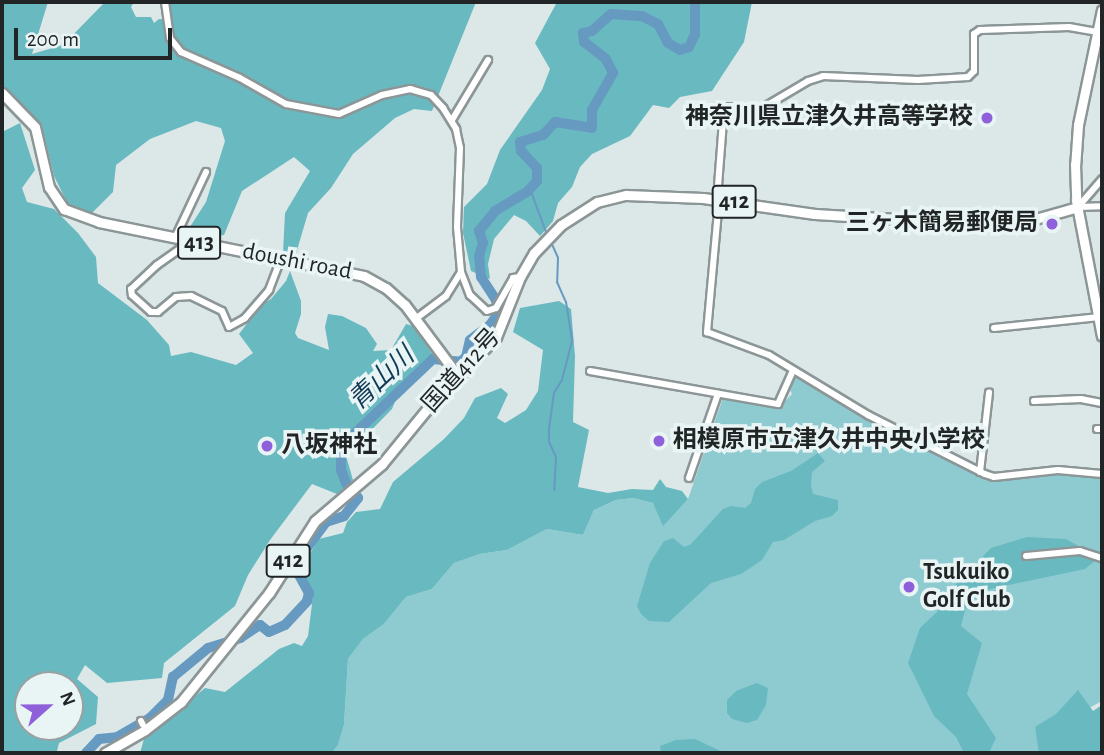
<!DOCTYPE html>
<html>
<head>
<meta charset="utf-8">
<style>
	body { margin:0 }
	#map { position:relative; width:1104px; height:755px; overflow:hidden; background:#dce7e8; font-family:"Alegreya Sans","Noto Sans JP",sans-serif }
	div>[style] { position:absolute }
	.green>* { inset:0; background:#8ecbd1 }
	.forest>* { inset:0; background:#69b9c1 }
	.stream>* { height:2px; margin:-1px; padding:0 1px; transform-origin:1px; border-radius:1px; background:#669ac0 }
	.river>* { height:10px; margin:-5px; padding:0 5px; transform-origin:5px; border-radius:5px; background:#669ac0 }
	.roads { filter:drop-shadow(2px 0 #8c9697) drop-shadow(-2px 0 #8c9697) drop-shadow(0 2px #8c9697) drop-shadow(0 -2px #8c9697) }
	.minor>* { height:6px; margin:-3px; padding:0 3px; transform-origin:3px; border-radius:3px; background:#fff }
	.highway>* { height:9px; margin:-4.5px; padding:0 4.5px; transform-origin:4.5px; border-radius:4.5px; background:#fff }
	.dots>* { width:19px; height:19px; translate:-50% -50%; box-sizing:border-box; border:4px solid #e9f4f5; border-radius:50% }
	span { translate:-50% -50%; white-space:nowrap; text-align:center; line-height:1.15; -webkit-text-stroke:7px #e9f4f5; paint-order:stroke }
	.shield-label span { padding:2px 5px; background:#e9f4f5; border:2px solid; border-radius:5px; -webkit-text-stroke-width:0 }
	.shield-label { font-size:23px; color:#212525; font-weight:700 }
	.poi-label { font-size:24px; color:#212525; font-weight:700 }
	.right { translate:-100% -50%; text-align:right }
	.left { translate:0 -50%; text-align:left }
	.street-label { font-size:24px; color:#212525 }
	.water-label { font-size:26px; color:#103a55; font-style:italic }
	.frame { position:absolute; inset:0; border:4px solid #212525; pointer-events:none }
	.north { position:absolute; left:14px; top:671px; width:70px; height:70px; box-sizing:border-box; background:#e9f4f5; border:2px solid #99a1a2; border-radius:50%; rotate:69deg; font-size:19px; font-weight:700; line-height:28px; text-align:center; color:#212525 }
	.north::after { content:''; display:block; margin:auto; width:24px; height:32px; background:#8e61da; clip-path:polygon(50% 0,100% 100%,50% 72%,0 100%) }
	.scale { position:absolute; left:14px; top:28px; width:158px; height:32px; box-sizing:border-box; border:4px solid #212525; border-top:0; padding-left:9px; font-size:21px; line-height:24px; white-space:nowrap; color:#212525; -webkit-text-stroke:5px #e9f4f5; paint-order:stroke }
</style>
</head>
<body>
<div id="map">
	<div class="green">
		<div style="clip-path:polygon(794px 375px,979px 477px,994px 481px,1048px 473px,1102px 479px,1102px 701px,1065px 721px,1056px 753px,332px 753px,338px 745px,344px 725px,348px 659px,363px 639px,384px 624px,406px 597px,432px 589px,454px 563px,480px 554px,507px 550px,547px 529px,583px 535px,594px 510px,616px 500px,633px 498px,653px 503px,671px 513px,688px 499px,723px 398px,778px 408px,792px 394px,789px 388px)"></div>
	</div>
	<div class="forest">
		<div style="clip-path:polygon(2px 2px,48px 2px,32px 54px,63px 45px,105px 2px,134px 2px,131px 7px,136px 17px,151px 17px,154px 23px,159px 19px,170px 20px,168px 2px,476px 2px,432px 111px,414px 109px,395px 118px,353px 154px,331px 188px,308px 213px,295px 257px,283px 253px,285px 213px,310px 171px,294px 157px,242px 191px,224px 235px,193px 238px,188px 230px,206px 202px,225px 141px,221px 128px,196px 121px,150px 139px,116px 165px,113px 192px,92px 213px,68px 204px,54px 176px,41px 123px,2px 91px)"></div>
		<div style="clip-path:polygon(557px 2px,752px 2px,744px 42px,712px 91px,680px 97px,669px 108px,653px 105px,630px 136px,592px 154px,580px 167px,572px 187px,558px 203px,553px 221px,540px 236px,526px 221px,514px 215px,494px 239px,488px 264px,490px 279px,471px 271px,463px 233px,464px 207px,487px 184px,500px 150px,542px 90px,550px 69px,535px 43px)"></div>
		<div style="clip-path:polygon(evenodd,20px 123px,35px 170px,22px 188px,27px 202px,54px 209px,78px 233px,96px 257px,98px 283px,147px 320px,169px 345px,171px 356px,191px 352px,236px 365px,253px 353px,239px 334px,262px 304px,271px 299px,286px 281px,290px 271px,301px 301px,301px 314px,295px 333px,298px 338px,329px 350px,325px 327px,328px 314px,342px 316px,366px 328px,377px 344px,373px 351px,391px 350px,406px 324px,413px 326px,434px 356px,402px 384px,392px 409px,346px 456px,353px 480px,337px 494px,312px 484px,270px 540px,248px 575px,235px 606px,164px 663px,162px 678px,107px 683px,85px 665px,77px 679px,98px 697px,96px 724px,59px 743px,57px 751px,52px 753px,2px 753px,2px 132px,20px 123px,28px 685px,70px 685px,70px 727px,28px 727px,28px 685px)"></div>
		<div style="clip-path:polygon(559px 301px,571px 309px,575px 356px,573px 422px,589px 430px,578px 487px,608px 493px,632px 489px,653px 490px,660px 479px,666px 487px,682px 491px,688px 499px,663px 526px,653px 503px,633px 498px,616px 500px,594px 510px,583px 535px,547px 529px,507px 550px,480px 554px,454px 563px,432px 589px,406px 597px,384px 624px,363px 639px,348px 659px,344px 725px,338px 745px,332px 753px,140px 753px,144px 739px,205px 688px,225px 692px,279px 649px,294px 643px,302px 646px,308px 636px,313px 596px,301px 568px,319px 539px,343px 533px,347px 522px,356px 512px,380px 509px,393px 482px,444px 439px,464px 418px,475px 398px,501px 388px,508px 394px,497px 418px,505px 423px,526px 410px,538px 391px,543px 350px,513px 332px,520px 308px)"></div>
		<div style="clip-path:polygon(818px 453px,825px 461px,812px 472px,811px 486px,813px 494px,838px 500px,838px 510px,832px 516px,815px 521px,784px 540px,773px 542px,762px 560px,741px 574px,711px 583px,669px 622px,649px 621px,641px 614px,637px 606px,650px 563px,664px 541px,673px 538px,684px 547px,690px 545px,723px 509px,731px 506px,745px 508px,751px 503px,755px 489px,762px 482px,791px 471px)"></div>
		<div style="clip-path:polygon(1027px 537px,1066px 539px,1080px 547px,1102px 552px,1102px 555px,1085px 569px,985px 590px,966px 607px,961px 626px,982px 643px,967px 694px,996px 738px,989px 753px,964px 753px,956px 737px,934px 716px,908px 663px,920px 628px,941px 608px,951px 589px,991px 548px)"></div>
		<div style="clip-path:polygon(757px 683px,768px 688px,766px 705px,757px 720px,747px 723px,732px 719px,727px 713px,727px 700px,736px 691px)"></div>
		<div style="clip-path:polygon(1078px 690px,1093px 711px,1102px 705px,1102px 753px,1039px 753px,1035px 727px,1056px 714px)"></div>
		<div style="clip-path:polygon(695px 739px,725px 753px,661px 753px,660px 746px,676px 740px)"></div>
	</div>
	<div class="stream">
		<div style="left:530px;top:189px;width:46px;rotate:69.6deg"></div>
		<div style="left:551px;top:242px;width:17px;rotate:66deg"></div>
		<div style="left:558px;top:258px;width:24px;rotate:92deg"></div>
		<div style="left:557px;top:282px;width:22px;rotate:66deg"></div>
		<div style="left:566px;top:302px;width:39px;rotate:81deg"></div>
		<div style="left:572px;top:341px;width:40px;rotate:104.4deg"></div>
		<div style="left:562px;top:380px;width:15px;rotate:122deg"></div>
		<div style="left:554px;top:393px;width:36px;rotate:98deg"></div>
		<div style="left:549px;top:429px;width:13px;rotate:90deg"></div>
		<div style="left:549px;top:442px;width:17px;rotate:65deg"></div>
		<div style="left:556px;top:457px;width:33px;rotate:93deg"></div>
	</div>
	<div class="river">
		<div style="left:86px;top:753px;width:19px;rotate:-47deg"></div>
		<div style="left:99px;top:739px;width:18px;rotate:-6deg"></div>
		<div style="left:117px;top:737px;width:38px;rotate:-30deg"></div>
		<div style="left:150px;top:718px;width:25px;rotate:-45deg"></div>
		<div style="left:168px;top:700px;width:24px;rotate:-78deg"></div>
		<div style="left:173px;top:677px;width:45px;rotate:-39.6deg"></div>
		<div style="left:208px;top:648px;width:34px;rotate:-17deg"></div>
		<div style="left:240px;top:638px;width:24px;rotate:-33deg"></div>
		<div style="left:260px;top:625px;width:11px;rotate:38deg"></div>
		<div style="left:269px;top:632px;width:17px;rotate:-24deg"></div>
		<div style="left:285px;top:625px;width:33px;rotate:-47deg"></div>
		<div style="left:307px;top:601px;width:8px;rotate:-76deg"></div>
		<div style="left:309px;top:593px;width:29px;rotate:-119deg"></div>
		<div style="left:295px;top:568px;width:9px;rotate:-69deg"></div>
		<div style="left:298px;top:560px;width:47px;rotate:-53.6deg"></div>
		<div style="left:326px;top:522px;width:19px;rotate:-18deg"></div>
		<div style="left:344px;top:516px;width:23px;rotate:-52deg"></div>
		<div style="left:358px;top:498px;width:19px;rotate:-129deg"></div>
		<div style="left:346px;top:483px;width:14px;rotate:-111deg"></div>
		<div style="left:341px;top:470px;width:15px;rotate:-90deg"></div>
		<div style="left:341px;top:455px;width:21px;rotate:-61deg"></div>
		<div style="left:351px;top:437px;width:113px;rotate:-43.6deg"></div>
		<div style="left:433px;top:359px;width:27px;rotate:6deg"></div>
		<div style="left:460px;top:362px;width:8px;rotate:-40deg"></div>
		<div style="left:466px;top:357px;width:17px;rotate:-77deg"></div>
		<div style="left:470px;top:340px;width:25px;rotate:-37deg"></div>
		<div style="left:490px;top:325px;width:16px;rotate:-55deg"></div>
		<div style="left:499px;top:312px;width:12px;rotate:-104deg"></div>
		<div style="left:496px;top:300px;width:27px;rotate:-123deg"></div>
		<div style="left:481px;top:277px;width:21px;rotate:-95deg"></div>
		<div style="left:479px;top:256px;width:14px;rotate:-73deg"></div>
		<div style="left:483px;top:243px;width:13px;rotate:-108deg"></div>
		<div style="left:479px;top:231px;width:26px;rotate:-51deg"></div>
		<div style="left:495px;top:211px;width:39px;rotate:-31deg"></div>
		<div style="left:528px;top:191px;width:13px;rotate:-48deg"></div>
		<div style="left:537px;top:181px;width:13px;rotate:-90deg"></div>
		<div style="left:537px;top:168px;width:23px;rotate:-133deg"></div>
		<div style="left:521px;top:151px;width:9px;rotate:-96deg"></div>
		<div style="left:520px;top:142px;width:24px;rotate:-17deg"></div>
		<div style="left:543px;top:135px;width:18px;rotate:-47deg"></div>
		<div style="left:555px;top:122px;width:37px;rotate:9deg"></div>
		<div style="left:592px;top:128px;width:18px;rotate:-90deg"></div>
		<div style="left:592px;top:110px;width:43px;rotate:-60.4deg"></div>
		<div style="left:613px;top:73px;width:16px;rotate:-117deg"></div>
		<div style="left:606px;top:59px;width:28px;rotate:-142deg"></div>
		<div style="left:584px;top:42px;width:9px;rotate:-96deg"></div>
		<div style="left:583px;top:33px;width:9px;rotate:-13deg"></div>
		<div style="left:592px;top:31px;width:25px;rotate:-42deg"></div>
		<div style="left:611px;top:14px;width:31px;rotate:4deg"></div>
		<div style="left:642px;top:16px;width:18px;rotate:27deg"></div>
		<div style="left:658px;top:24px;width:21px;rotate:62deg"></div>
		<div style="left:668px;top:43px;width:14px;rotate:30deg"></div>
		<div style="left:680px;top:50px;width:9px;rotate:-18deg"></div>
		<div style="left:689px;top:47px;width:14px;rotate:-65deg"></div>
		<div style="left:695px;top:34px;width:32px;rotate:-90deg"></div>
	</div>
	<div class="roads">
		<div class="minor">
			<div style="left:165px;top:2px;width:36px;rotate:82deg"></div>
			<div style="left:170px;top:38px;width:18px;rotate:52deg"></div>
			<div style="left:181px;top:52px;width:64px;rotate:23.8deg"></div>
			<div style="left:240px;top:78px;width:53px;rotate:29.5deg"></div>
			<div style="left:286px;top:104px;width:54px;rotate:10.7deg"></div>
			<div style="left:339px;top:114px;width:47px;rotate:-23.8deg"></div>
			<div style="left:382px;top:95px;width:29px;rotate:-12deg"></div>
			<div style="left:410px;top:89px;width:22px;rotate:16deg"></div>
			<div style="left:431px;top:95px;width:18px;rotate:47deg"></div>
			<div style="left:443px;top:108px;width:25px;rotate:58deg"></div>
			<div style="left:456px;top:129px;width:19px;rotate:78deg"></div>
			<div style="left:460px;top:148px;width:79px;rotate:92.2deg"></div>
			<div style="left:457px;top:227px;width:45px;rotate:84.9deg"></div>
			<div style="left:461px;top:272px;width:28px;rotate:122deg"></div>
			<div style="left:446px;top:296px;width:39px;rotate:143deg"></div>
			<div style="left:452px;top:120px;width:70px;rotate:-59deg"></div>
			<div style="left:717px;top:199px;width:92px;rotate:-85.6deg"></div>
			<div style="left:724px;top:107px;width:35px;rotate:5deg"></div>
			<div style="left:759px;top:110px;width:57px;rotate:-30.6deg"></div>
			<div style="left:808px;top:81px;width:16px;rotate:-18deg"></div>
			<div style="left:823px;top:76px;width:95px;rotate:2.4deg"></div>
			<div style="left:918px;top:80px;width:50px;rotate:-3.4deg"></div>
			<div style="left:968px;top:77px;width:8px;rotate:-45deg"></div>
			<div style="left:974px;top:71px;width:37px;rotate:-90deg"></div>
			<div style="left:974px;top:34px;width:7px;rotate:-34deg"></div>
			<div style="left:980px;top:30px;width:89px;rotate:-1.9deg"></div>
			<div style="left:1069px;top:27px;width:28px;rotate:10deg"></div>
			<div style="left:719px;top:200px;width:133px;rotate:95.2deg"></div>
			<div style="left:707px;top:332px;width:66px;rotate:20.4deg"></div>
			<div style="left:769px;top:355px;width:116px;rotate:31.2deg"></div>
			<div style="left:868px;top:415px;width:131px;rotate:26.8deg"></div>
			<div style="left:985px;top:474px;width:9px;rotate:18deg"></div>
			<div style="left:994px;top:477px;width:64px;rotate:-6.2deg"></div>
			<div style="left:1058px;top:470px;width:44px;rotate:5.2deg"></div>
			<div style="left:1078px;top:207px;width:37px;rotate:-49deg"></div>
			<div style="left:1078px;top:207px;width:24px;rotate:-2deg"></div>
			<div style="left:175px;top:238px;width:73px;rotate:-64.8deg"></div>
			<div style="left:191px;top:241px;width:42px;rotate:144.8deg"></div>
			<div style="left:157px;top:265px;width:35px;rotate:137deg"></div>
			<div style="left:131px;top:289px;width:6px;rotate:81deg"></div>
			<div style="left:132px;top:295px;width:25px;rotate:42deg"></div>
			<div style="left:151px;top:312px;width:7px"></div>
			<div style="left:158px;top:312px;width:23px;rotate:-40deg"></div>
			<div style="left:176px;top:297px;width:15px;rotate:-4deg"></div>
			<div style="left:191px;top:296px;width:34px;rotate:26deg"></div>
			<div style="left:222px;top:311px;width:17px;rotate:66deg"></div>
			<div style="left:229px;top:327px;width:18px;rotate:-29deg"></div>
			<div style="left:245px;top:318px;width:37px;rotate:-49deg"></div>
			<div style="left:269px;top:290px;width:34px;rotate:-69deg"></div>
			<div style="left:461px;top:272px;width:25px;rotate:69deg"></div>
			<div style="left:470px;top:295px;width:23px;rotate:43deg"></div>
			<div style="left:487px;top:311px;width:9px;rotate:-18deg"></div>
			<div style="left:496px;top:308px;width:34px;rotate:-60deg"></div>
			<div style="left:513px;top:278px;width:7px;rotate:-8deg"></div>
			<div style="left:994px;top:328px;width:106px;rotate:-6deg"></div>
			<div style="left:590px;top:371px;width:191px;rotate:10deg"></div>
			<div style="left:778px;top:404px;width:37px;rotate:-66deg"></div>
			<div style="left:1034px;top:401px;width:47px;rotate:-2.4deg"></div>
			<div style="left:1081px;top:399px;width:21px;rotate:11deg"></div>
			<div style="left:1097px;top:429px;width:5px"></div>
			<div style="left:980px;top:472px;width:80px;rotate:-83.5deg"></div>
			<div style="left:689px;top:478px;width:89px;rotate:-71deg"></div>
			<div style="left:1026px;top:556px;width:54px;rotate:-5.3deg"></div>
			<div style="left:1080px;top:551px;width:23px;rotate:18deg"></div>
			<div style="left:141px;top:721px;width:4px;rotate:63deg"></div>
		</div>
		<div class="highway">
			<div style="left:1102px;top:10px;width:117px;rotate:101.8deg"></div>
			<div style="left:1078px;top:125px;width:39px;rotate:94deg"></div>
			<div style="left:1075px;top:164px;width:36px;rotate:88deg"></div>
			<div style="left:1076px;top:200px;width:138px;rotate:79.2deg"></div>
			<div style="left:2px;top:93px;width:47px;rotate:45.9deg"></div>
			<div style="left:35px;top:127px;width:62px;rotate:76.9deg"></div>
			<div style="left:49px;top:187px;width:27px;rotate:56deg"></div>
			<div style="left:64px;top:209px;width:37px;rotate:20deg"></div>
			<div style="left:99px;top:222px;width:270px;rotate:11.5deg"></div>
			<div style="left:364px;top:276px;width:25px;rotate:29deg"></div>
			<div style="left:386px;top:288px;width:25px;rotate:42deg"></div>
			<div style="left:405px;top:305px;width:89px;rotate:53.3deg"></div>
			<div style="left:105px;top:753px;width:46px;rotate:-29.9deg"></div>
			<div style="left:145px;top:730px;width:46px;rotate:-37.9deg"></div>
			<div style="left:181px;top:702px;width:140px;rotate:-51.1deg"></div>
			<div style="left:269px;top:593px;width:85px;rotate:-57.4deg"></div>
			<div style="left:315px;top:521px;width:88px;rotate:-40.4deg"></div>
			<div style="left:382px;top:464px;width:79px;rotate:-50.7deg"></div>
			<div style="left:432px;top:403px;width:92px;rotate:-45.9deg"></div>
			<div style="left:496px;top:337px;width:65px;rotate:-68.2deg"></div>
			<div style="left:520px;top:277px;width:28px;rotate:-60deg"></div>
			<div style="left:534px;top:253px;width:39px;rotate:-46deg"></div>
			<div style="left:561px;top:225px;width:43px;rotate:-32.6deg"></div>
			<div style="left:597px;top:202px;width:30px;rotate:-14deg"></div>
			<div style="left:626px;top:195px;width:77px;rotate:2.2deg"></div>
			<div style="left:703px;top:198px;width:113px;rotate:8.1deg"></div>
			<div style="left:815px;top:214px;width:133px;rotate:3.4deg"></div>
			<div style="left:948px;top:222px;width:87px;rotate:-2deg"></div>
			<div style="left:1035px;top:219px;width:45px;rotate:-15.6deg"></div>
		</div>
	</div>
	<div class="dots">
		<div style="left:987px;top:118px;background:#8e61da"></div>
		<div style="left:1052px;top:224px;background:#8e61da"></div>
		<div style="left:659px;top:441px;background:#8e61da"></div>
		<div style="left:267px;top:446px;background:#8e61da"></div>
		<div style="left:909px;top:587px;background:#8e61da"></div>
	</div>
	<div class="shield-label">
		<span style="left:734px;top:202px">412</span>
		<span style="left:199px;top:243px">413</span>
		<span style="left:288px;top:561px">412</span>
	</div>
	<div class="poi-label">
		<span class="right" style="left:973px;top:118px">神奈川県立津久井高等学校</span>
		<span class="right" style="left:1038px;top:224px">三ヶ木簡易郵便局</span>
		<span class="left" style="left:673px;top:441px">相模原市立津久井中央小学校</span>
		<span class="left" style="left:281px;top:446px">八坂神社</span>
		<span class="left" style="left:923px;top:587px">Tsukuiko<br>Golf Club</span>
	</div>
	<div class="street-label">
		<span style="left:297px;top:262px;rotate:11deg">doushi road</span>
		<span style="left:462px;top:371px;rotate:-48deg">国道412号</span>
	</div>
	<div class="water-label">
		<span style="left:382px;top:379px;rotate:-43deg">青山川</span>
	</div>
	<div class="frame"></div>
	<div class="north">N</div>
	<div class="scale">200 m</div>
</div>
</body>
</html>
